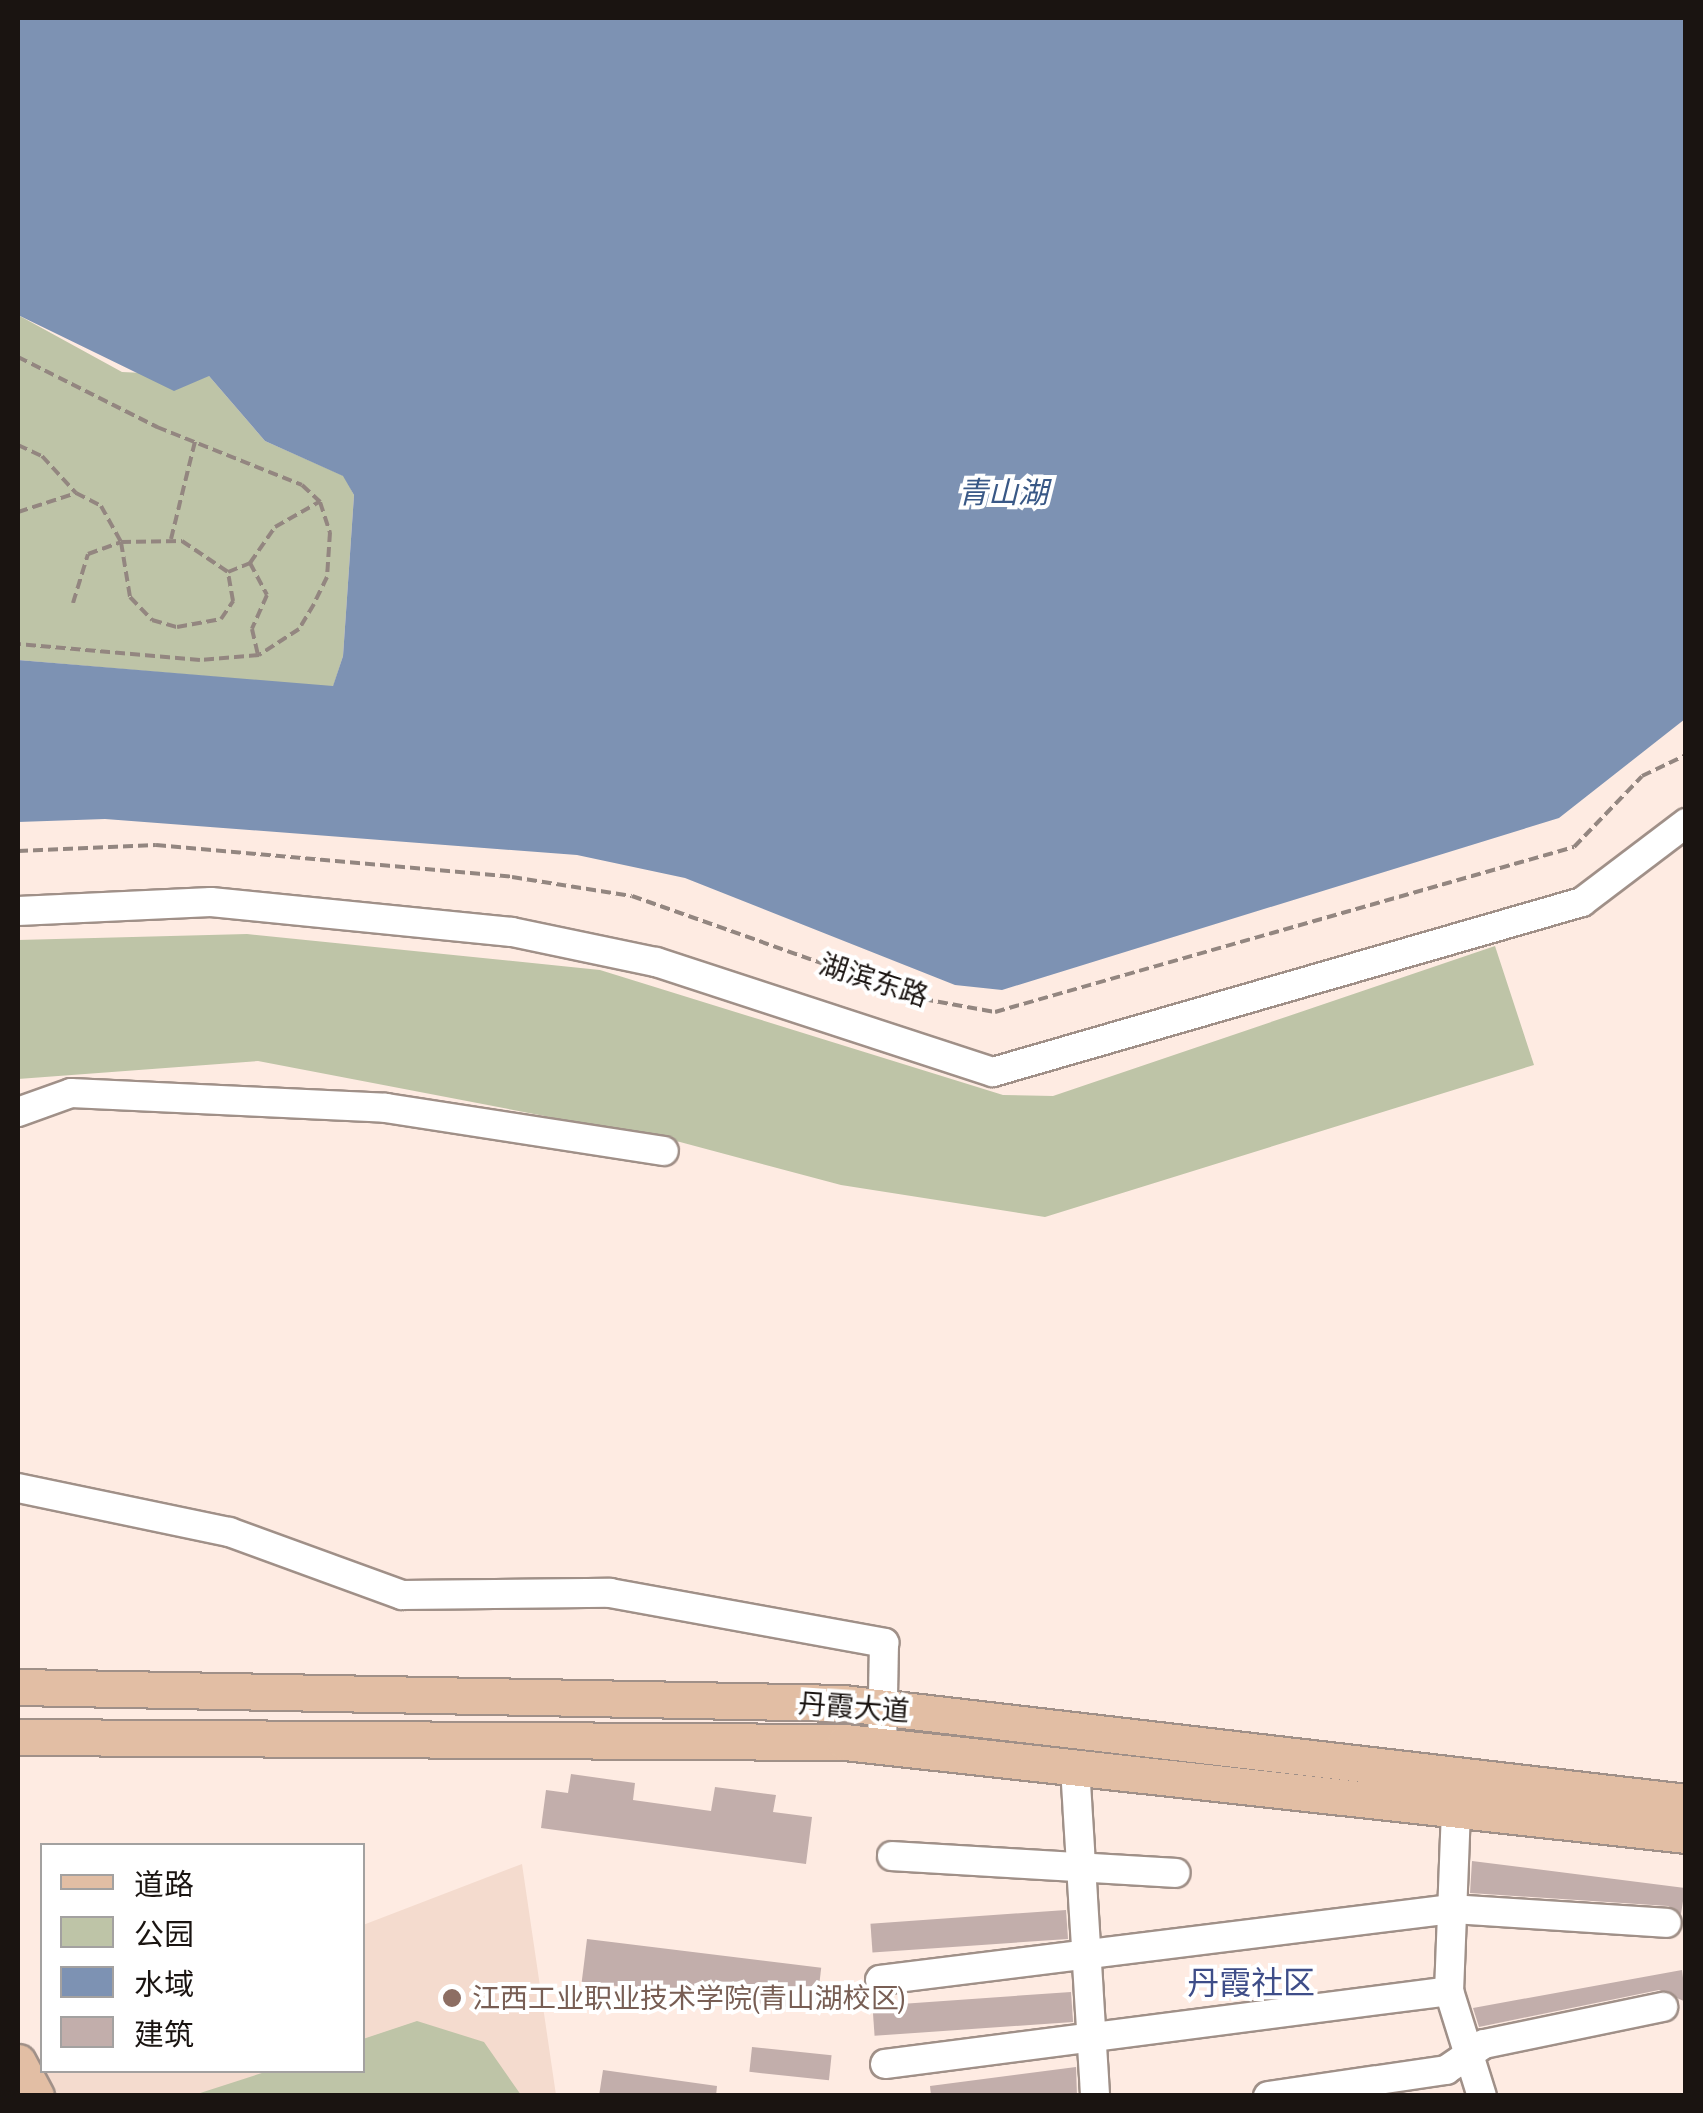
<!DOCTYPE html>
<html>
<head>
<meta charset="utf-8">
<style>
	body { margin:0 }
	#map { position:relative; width:1703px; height:2113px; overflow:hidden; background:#feebe2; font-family:"Asap Condensed","Noto Sans SC",sans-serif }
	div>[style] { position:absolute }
	.built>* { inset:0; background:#f4dbce }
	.green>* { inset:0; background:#bec4a7 }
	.water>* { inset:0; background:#7d92b3 }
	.building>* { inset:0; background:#c2aeab; transform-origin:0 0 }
	.path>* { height:4px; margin-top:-2px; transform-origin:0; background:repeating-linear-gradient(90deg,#938680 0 10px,transparent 0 15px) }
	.roads { filter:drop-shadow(2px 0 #a09088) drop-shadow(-2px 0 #a09088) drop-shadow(0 2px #a09088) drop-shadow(0 -2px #a09088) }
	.minor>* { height:28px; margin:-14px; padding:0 14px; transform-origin:14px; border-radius:14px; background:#fff }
	.major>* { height:35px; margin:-17.5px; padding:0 17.5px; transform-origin:17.5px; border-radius:17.5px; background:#e2bea4 }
	.dots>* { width:28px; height:28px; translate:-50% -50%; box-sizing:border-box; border:5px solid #fff; border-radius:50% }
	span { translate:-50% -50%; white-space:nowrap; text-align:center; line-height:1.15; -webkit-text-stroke:8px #fff; paint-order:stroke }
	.street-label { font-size:28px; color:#1a1411 }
	.education-label { font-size:28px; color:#785e54 }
	.left { translate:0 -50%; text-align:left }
	.water-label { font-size:30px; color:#395886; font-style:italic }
	.quarter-label { font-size:32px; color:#3e4d88 }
	.frame { position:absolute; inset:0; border:20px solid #1a1411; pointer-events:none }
	.legend { position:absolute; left:40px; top:1843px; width:325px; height:230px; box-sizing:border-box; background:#fff; border:2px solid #a3a1a0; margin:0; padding:12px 18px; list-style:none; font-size:30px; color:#1a1411 }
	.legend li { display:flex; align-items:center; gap:20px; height:50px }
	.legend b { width:50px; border:2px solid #a3a1a0 }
</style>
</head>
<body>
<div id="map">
	<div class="built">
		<div style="clip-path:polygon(522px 1864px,556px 2095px,55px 2096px,45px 2071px,362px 2070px,363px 1925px)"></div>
	</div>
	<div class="green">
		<div style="clip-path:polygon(18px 315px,122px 372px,209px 376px,265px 441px,344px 476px,354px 495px,343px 656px,333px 687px,18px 660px)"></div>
		<div style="clip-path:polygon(247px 934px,600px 970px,1003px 1095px,1053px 1096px,1495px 946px,1534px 1065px,1045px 1217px,841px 1185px,680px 1142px,258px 1061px,18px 1079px,18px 940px)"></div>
		<div style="clip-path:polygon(417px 2021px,484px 2042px,521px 2095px,194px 2095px,268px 2071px,362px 2070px,363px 2039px)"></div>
	</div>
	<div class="water">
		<div style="clip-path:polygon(18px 18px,1685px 18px,1685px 719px,1559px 818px,1002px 990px,955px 985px,685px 878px,577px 855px,105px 819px,18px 822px,18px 660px,333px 686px,343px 656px,354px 495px,343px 476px,265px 441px,209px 376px,174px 391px,18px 315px)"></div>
	</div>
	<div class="building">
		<div style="clip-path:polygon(571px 1774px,635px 1783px,633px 1800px,711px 1811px,715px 1787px,776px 1795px,773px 1812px,812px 1817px,806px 1864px,541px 1828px,546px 1790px,568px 1793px)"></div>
		<div style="clip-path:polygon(1472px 1861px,1685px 1888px,1681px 1914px,1668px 1906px,1470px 1893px)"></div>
		<div style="left:1066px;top:1910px;width:29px;height:196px;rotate:86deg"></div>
		<div style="left:587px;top:1939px;width:236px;height:43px;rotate:7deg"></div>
		<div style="clip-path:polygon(1682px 1970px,1686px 2002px,1659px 1990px,1479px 2027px,1473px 2008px)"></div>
		<div style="left:1071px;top:1992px;width:30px;height:199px;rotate:86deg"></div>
		<div style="left:752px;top:2047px;width:80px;height:25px;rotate:6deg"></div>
		<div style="clip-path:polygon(1076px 2067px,1077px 2096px,931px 2096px,930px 2086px)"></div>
		<div style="clip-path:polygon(603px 2070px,717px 2086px,716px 2096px,599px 2096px)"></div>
	</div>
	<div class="path">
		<div style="left:18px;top:357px;width:156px;rotate:26.7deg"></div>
		<div style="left:157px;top:427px;width:156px;rotate:21.8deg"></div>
		<div style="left:302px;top:485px;width:25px;rotate:43deg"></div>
		<div style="left:320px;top:502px;width:32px;rotate:72deg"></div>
		<div style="left:330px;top:532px;width:45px;rotate:93.8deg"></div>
		<div style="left:327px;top:577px;width:30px;rotate:116deg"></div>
		<div style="left:314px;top:604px;width:29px;rotate:121deg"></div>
		<div style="left:299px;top:629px;width:48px;rotate:147deg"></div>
		<div style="left:259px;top:655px;width:59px;rotate:175.2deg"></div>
		<div style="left:200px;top:660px;width:183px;rotate:-175deg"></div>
		<div style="left:18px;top:445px;width:26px;rotate:25deg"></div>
		<div style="left:42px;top:456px;width:50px;rotate:47.4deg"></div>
		<div style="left:18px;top:512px;width:61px;rotate:-18.1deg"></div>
		<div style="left:76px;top:493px;width:28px;rotate:27deg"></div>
		<div style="left:101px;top:506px;width:41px;rotate:60.9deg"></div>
		<div style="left:121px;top:542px;width:56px;rotate:80.7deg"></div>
		<div style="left:130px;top:597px;width:32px;rotate:46deg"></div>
		<div style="left:152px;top:620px;width:26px;rotate:16deg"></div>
		<div style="left:177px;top:627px;width:45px;rotate:-10.3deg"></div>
		<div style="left:221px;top:619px;width:22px;rotate:-56deg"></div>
		<div style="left:233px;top:601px;width:29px;rotate:-100deg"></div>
		<div style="left:228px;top:572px;width:24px;rotate:-22deg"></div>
		<div style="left:250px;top:563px;width:44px;rotate:-55.2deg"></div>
		<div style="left:275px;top:527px;width:51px;rotate:-29.6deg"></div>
		<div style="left:171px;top:539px;width:101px;rotate:-76.2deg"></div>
		<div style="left:250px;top:563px;width:36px;rotate:62deg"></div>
		<div style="left:267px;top:595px;width:37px;rotate:114deg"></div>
		<div style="left:252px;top:629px;width:26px;rotate:77deg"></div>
		<div style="left:73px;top:603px;width:51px;rotate:-73deg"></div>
		<div style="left:88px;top:554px;width:35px;rotate:-20deg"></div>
		<div style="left:121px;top:542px;width:61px;rotate:-0.9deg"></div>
		<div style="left:182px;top:541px;width:55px;rotate:34deg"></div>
		<div style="left:18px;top:851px;width:138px;rotate:-2.5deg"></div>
		<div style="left:156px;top:845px;width:357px;rotate:5.1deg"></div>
		<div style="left:512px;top:877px;width:121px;rotate:9deg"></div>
		<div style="left:632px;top:896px;width:309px;rotate:19.5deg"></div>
		<div style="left:923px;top:999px;width:73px;rotate:10.2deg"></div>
		<div style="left:995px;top:1012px;width:602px;rotate:-15.91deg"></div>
		<div style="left:1574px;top:847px;width:98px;rotate:-46.2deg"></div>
		<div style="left:1642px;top:776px;width:49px;rotate:-25.5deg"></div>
	</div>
	<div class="roads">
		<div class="minor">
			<div style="left:18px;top:911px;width:193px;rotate:-2.7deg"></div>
			<div style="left:211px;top:902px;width:302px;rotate:5.7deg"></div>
			<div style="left:512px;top:932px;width:147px;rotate:11.8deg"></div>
			<div style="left:656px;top:962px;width:354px;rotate:18.1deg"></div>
			<div style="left:993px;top:1072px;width:613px;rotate:-16.1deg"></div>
			<div style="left:1582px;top:902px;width:131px;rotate:-37.2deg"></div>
			<div style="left:18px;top:1112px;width:56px;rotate:-19.7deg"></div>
			<div style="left:71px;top:1093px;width:315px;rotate:2.7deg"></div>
			<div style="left:386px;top:1108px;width:281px;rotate:8.8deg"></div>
			<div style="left:18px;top:1488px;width:216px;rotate:11.8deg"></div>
			<div style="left:229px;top:1532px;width:184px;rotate:20deg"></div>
			<div style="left:402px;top:1595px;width:208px;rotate:-0.6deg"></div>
			<div style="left:610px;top:1593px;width:279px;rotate:10.3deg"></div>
			<div style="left:884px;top:1643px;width:103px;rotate:91.1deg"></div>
			<div style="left:1075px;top:1767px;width:330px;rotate:86.5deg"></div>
			<div style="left:1456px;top:1810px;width:181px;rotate:92.2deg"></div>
			<div style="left:1449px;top:1991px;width:110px;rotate:72.6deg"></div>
			<div style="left:892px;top:1856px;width:284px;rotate:3.4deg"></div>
			<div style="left:880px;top:1980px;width:576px;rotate:-7.08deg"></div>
			<div style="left:1452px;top:1909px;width:215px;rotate:3.7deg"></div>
			<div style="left:885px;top:2064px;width:569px;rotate:-7.37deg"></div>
			<div style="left:1268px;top:2096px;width:180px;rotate:-8.3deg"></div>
			<div style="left:1446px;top:2070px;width:46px;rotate:-34.4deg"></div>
			<div style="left:1484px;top:2044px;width:183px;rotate:-11.7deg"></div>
		</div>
		<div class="major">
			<div style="left:18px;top:1687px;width:825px;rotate:1.11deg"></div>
			<div style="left:843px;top:1703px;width:849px;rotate:6.7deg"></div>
			<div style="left:18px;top:1737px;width:827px;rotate:0.35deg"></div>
			<div style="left:845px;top:1742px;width:846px;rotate:6.31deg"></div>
			<div style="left:18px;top:2062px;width:38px;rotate:62deg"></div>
		</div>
	</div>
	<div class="dots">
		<div style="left:452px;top:1998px;background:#8d6e63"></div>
	</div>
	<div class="street-label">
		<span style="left:874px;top:980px;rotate:18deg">湖滨东路</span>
		<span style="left:854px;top:1707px;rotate:4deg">丹霞大道</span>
	</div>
	<div class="education-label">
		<span class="left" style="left:472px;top:1998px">江西工业职业技术学院(青山湖校区)</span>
	</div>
	<div class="water-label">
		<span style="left:1003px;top:492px">青山湖</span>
	</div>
	<div class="quarter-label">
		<span style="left:1251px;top:1983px">丹霞社区</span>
	</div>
	<div class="frame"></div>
	<ul class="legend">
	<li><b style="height:12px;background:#e2bea4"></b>道路</li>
	<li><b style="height:28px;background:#bec4a7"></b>公园</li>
	<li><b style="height:28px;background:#7d92b3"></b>水域</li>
	<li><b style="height:28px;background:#c2aeab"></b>建筑</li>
	</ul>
</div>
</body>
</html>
